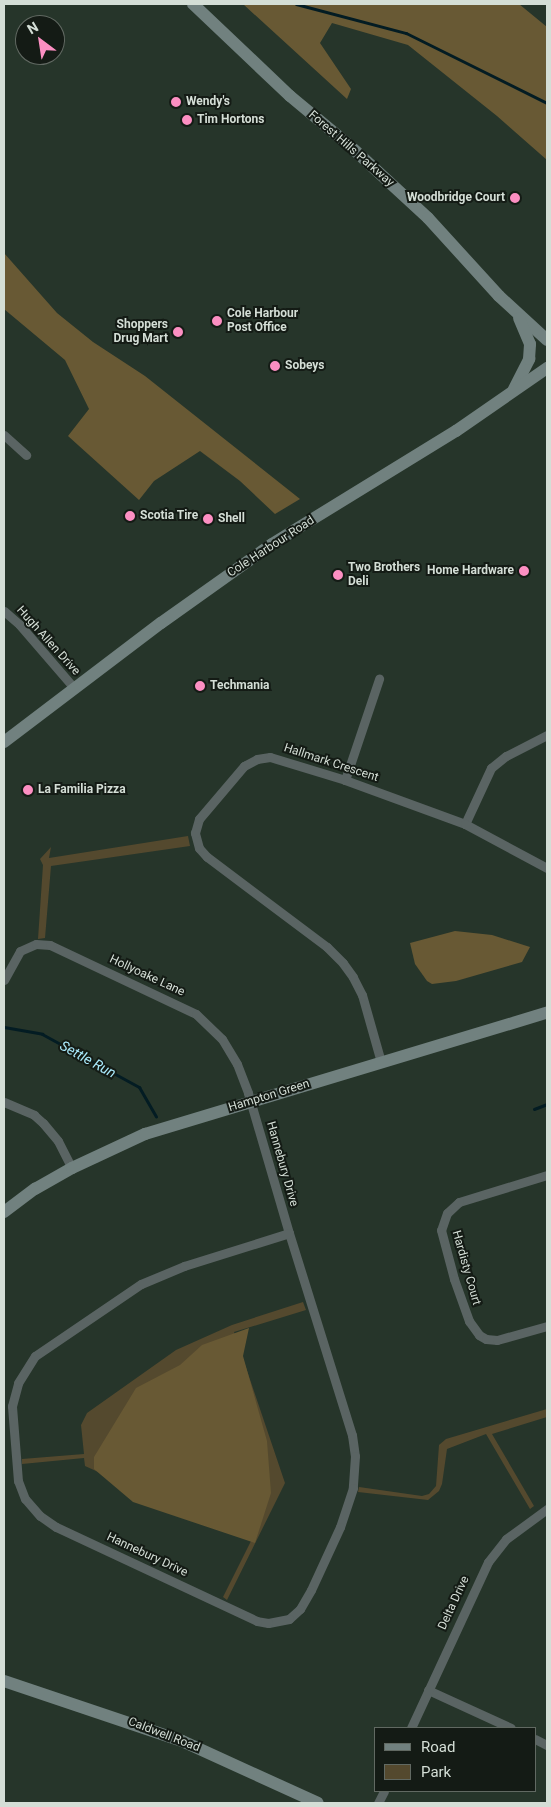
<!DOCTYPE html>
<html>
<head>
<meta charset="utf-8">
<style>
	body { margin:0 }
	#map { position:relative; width:551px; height:1807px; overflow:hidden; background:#26352a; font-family:Roboto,sans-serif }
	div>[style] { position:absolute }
	.green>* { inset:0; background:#54492e }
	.forest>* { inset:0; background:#685934 }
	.stream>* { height:3px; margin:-1.5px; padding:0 1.5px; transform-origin:1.5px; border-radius:1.5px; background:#031c23 }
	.street>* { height:9px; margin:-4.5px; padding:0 4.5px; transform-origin:4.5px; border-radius:4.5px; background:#5a6463 }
	.secondary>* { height:12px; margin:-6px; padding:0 6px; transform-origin:6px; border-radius:6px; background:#71817f }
	.dots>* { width:14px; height:14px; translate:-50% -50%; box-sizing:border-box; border:2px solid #141b15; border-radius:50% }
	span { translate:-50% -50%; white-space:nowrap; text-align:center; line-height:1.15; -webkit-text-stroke:4px #141b15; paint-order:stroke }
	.poi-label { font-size:12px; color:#d4ded6; font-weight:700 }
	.left { translate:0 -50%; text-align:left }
	.right { translate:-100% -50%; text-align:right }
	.street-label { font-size:12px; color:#d4ded6 }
	.water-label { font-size:14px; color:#aaebfd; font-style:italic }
	.frame { position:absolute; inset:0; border:5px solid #d4ded6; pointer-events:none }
	.legend { position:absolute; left:374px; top:1727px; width:162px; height:65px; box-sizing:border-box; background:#141b15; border:1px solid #616962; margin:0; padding:6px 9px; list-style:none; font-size:15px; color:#d4ded6 }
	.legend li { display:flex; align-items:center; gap:10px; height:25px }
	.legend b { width:25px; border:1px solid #616962 }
	.north { position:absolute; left:15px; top:15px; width:50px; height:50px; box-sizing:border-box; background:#141b15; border:1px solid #616962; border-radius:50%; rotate:329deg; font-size:14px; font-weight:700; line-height:20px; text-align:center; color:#d4ded6 }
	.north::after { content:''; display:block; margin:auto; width:18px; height:22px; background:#fc8fc2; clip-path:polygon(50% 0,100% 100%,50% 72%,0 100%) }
</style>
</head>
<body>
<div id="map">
	<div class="green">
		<div style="clip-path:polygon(188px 836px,190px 846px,51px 866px,45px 938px,38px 939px,43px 865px,40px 859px,51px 847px,49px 858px)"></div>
		<div style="clip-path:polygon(303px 1302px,306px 1310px,234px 1332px,285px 1483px,227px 1600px,223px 1597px,251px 1541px,85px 1466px,84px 1458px,22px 1464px,22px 1459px,84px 1454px,81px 1425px,87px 1413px,176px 1350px,232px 1325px)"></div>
		<div style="clip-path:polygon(547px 1409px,547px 1417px,492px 1434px,534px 1506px,530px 1509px,486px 1434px,447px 1449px,442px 1484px,439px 1491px,428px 1500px,358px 1492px,359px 1487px,422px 1496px,429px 1494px,436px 1486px,439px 1445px,446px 1439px)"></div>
	</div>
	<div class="forest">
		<div style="clip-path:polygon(243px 4px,519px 4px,547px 27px,547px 160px,497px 116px,408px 45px,332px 23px,320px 43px,351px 89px,347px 99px)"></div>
		<div style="clip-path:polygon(4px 253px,57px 313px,93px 342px,145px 376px,300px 499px,275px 514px,240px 481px,200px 451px,154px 481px,139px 500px,68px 436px,89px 409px,65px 360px,4px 309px)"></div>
		<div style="clip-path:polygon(455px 931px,492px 935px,530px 947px,522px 962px,456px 981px,432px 984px,427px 981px,415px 964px,410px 943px)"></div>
		<div style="clip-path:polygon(249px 1328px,243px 1356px,267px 1441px,271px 1493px,255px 1543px,133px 1502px,94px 1469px,94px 1457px,136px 1388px,180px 1365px,202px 1345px)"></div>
	</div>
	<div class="stream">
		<div style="left:296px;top:4px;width:114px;rotate:14.8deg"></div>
		<div style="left:406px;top:33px;width:157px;rotate:26.4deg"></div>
		<div style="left:4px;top:1027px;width:39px;rotate:10deg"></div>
		<div style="left:42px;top:1034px;width:111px;rotate:28.7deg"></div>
		<div style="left:139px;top:1087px;width:34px;rotate:60deg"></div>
		<div style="left:534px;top:1109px;width:14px;rotate:-21deg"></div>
	</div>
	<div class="street">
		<div style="left:4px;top:435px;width:30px;rotate:42deg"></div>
		<div style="left:4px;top:611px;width:20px;rotate:41deg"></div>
		<div style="left:19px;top:624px;width:84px;rotate:49.3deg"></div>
		<div style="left:345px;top:780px;width:107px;rotate:-71.4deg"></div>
		<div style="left:465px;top:824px;width:62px;rotate:-65.1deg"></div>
		<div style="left:491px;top:768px;width:19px;rotate:-39deg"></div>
		<div style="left:506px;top:756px;width:46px;rotate:-27.1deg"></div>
		<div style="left:4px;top:980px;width:33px;rotate:-61deg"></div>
		<div style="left:20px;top:951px;width:17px;rotate:-24deg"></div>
		<div style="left:36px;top:944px;width:14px;rotate:4deg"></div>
		<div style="left:50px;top:945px;width:161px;rotate:25.3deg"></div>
		<div style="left:196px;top:1014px;width:36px;rotate:44deg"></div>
		<div style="left:222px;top:1039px;width:29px;rotate:59deg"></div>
		<div style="left:237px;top:1064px;width:31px;rotate:69deg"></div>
		<div style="left:248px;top:1093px;width:146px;rotate:73.7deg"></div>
		<div style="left:289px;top:1233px;width:212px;rotate:72.7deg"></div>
		<div style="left:352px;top:1435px;width:21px;rotate:82deg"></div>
		<div style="left:355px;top:1456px;width:32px;rotate:94deg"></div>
		<div style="left:353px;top:1488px;width:41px;rotate:108.4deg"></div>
		<div style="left:340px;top:1527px;width:69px;rotate:114.7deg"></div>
		<div style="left:311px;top:1590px;width:22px;rotate:120deg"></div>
		<div style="left:300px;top:1609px;width:15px;rotate:138deg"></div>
		<div style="left:289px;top:1619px;width:21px;rotate:169deg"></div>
		<div style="left:268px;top:1623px;width:11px;rotate:-170deg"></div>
		<div style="left:257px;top:1621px;width:222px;rotate:-154.9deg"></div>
		<div style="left:56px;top:1527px;width:19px;rotate:-145deg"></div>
		<div style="left:40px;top:1516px;width:23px;rotate:-131deg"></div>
		<div style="left:25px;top:1499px;width:19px;rotate:-111deg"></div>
		<div style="left:18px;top:1481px;width:75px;rotate:-94.6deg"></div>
		<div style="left:12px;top:1406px;width:24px;rotate:-75deg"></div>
		<div style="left:18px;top:1383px;width:32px;rotate:-58deg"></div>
		<div style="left:35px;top:1356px;width:128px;rotate:-34.2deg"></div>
		<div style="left:141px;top:1284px;width:47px;rotate:-22.7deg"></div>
		<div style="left:184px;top:1266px;width:110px;rotate:-17.4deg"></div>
		<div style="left:381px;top:1062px;width:70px;rotate:-105.8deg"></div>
		<div style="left:362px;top:995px;width:20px;rotate:-117deg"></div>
		<div style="left:353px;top:977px;width:17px;rotate:-126deg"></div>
		<div style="left:343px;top:963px;width:23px;rotate:-135deg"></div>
		<div style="left:327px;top:947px;width:150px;rotate:-143.1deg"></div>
		<div style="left:207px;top:857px;width:12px;rotate:-132deg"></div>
		<div style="left:199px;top:848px;width:16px;rotate:-105deg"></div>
		<div style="left:195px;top:833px;width:15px;rotate:-74deg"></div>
		<div style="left:199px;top:819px;width:70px;rotate:-49.7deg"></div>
		<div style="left:244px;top:766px;width:15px;rotate:-28deg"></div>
		<div style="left:257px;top:759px;width:13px;rotate:-9deg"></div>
		<div style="left:270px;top:757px;width:78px;rotate:17deg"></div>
		<div style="left:345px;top:780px;width:128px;rotate:20.1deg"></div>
		<div style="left:465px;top:824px;width:93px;rotate:28.2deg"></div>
		<div style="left:4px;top:1102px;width:33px;rotate:23deg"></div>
		<div style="left:34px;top:1115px;width:12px;rotate:42deg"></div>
		<div style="left:43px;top:1123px;width:23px;rotate:50deg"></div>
		<div style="left:58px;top:1141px;width:30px;rotate:63deg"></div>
		<div style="left:547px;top:1175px;width:92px;rotate:162.9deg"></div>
		<div style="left:459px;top:1202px;width:16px;rotate:137deg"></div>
		<div style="left:447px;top:1213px;width:18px;rotate:109deg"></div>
		<div style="left:441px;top:1230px;width:51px;rotate:75.1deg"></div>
		<div style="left:454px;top:1279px;width:45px;rotate:70.3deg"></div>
		<div style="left:469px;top:1321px;width:17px;rotate:54deg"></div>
		<div style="left:479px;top:1335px;width:8px;rotate:30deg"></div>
		<div style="left:486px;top:1339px;width:11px;rotate:5deg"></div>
		<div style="left:497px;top:1340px;width:52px;rotate:-15.6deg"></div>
		<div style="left:428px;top:1690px;width:91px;rotate:24.6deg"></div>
		<div style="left:411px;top:1728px;width:183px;rotate:-65.1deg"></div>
		<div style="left:488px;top:1562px;width:29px;rotate:-52deg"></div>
		<div style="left:506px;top:1539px;width:51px;rotate:-36.2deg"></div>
		<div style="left:535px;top:1739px;width:13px;rotate:27deg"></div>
		<div style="left:378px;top:1803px;width:13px;rotate:-63deg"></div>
	</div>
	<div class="secondary">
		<div style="left:193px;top:4px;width:134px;rotate:43.5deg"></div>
		<div style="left:290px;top:96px;width:78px;rotate:39.8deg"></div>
		<div style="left:350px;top:146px;width:106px;rotate:42.7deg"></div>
		<div style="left:428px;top:218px;width:105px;rotate:47.7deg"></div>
		<div style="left:499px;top:296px;width:65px;rotate:42.5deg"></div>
		<div style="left:514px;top:389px;width:34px;rotate:-63deg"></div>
		<div style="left:529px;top:359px;width:15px;rotate:-86deg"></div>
		<div style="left:530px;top:344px;width:28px;rotate:-113deg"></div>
		<div style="left:4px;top:742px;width:197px;rotate:-37.2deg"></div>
		<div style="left:161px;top:623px;width:136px;rotate:-35.4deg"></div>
		<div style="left:272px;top:544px;width:216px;rotate:-31.6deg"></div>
		<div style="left:456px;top:431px;width:111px;rotate:-34.7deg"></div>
		<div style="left:4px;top:1212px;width:39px;rotate:-37deg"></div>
		<div style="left:35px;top:1189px;width:43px;rotate:-29.6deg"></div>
		<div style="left:72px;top:1168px;width:81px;rotate:-25deg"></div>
		<div style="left:145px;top:1134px;width:420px;rotate:-16.8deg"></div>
		<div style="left:4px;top:1681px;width:188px;rotate:18.6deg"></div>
		<div style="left:182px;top:1741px;width:149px;rotate:24.5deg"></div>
	</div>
	<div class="dots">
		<div style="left:176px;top:102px;background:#fc8fc2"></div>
		<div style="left:187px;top:120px;background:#fc8fc2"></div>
		<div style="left:515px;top:198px;background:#fc8fc2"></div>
		<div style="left:217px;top:321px;background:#fc8fc2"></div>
		<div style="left:178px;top:332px;background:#fc8fc2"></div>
		<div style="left:275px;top:366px;background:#fc8fc2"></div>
		<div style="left:130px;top:516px;background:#fc8fc2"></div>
		<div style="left:208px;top:519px;background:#fc8fc2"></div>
		<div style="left:524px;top:571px;background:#fc8fc2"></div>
		<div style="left:338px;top:575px;background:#fc8fc2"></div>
		<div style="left:200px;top:686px;background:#fc8fc2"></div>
		<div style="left:28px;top:790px;background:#fc8fc2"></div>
	</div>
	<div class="poi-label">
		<span class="left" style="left:186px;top:102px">Wendy's</span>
		<span class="left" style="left:197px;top:120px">Tim Hortons</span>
		<span class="right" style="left:505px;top:198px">Woodbridge Court</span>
		<span class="left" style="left:227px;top:321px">Cole Harbour<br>Post Office</span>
		<span class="right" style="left:168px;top:332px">Shoppers<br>Drug Mart</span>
		<span class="left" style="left:285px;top:366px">Sobeys</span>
		<span class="left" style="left:140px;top:516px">Scotia Tire</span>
		<span class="left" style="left:218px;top:519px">Shell</span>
		<span class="left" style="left:348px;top:575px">Two Brothers<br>Deli</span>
		<span class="right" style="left:514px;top:571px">Home Hardware</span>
		<span class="left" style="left:210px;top:686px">Techmania</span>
		<span class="left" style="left:38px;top:790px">La Familia Pizza</span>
	</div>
	<div class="street-label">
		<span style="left:351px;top:149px;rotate:41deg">Forest Hills Parkway</span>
		<span style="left:271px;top:547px;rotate:-33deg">Cole Harbour Road</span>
		<span style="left:48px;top:641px;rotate:48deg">Hugh Allen Drive</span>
		<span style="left:331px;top:763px;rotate:18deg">Hallmark Crescent</span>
		<span style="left:147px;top:976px;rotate:25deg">Hollyoake Lane</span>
		<span style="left:269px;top:1096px;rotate:-17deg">Hampton Green</span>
		<span style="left:282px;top:1164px;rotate:74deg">Hannebury Drive</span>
		<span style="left:466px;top:1268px;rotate:74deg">Hardisty Court</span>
		<span style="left:147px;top:1555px;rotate:25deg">Hannebury Drive</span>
		<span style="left:454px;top:1603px;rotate:-65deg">Delta Drive</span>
		<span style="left:164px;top:1735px;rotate:21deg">Caldwell Road</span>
	</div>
	<div class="water-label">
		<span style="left:88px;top:1059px;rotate:29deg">Settle Run</span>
	</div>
	<div class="frame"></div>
	<ul class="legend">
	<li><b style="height:6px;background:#71817f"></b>Road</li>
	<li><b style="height:14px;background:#54492e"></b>Park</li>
	</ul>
	<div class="north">N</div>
</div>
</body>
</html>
